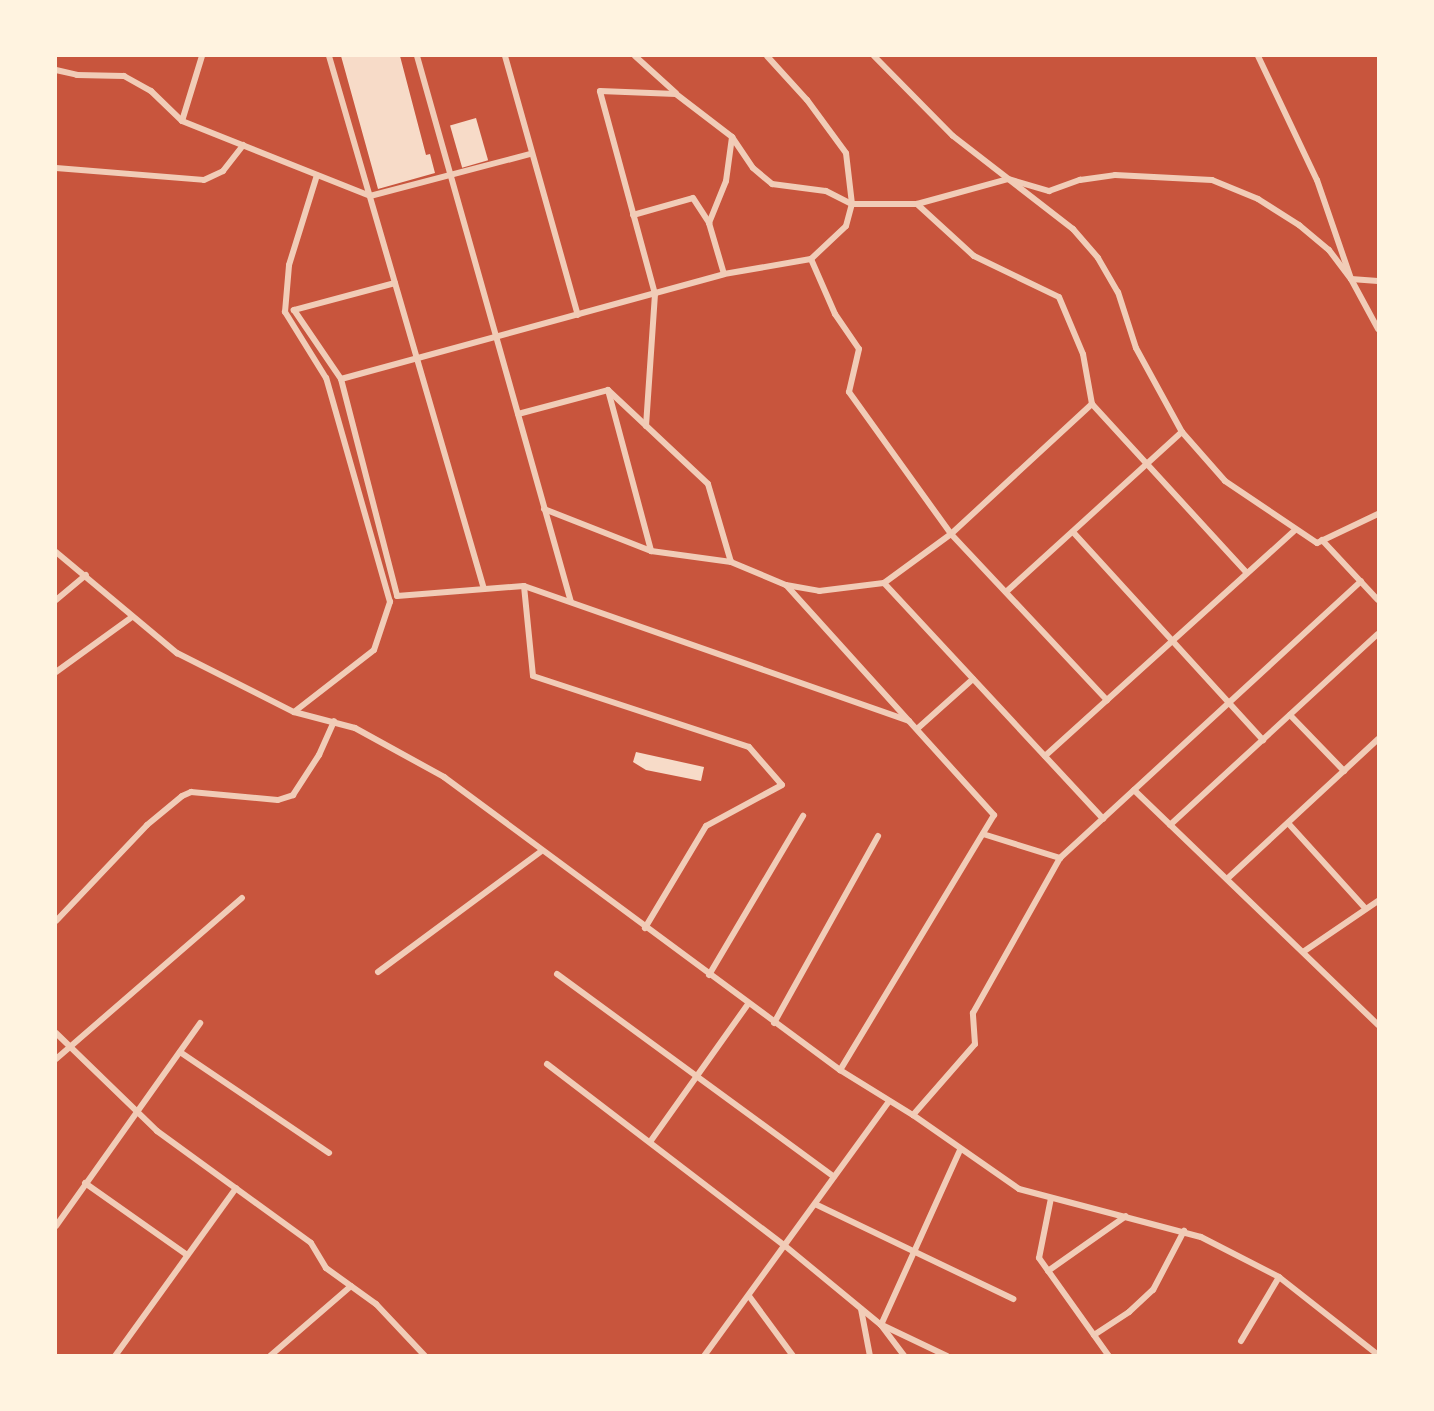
<!DOCTYPE html>
<html>
<head>
<meta charset="utf-8">
<style>
	body { margin:0 }
	#map { position:relative; width:1434px; height:1411px; overflow:hidden; background:#c8553d; font-family:Poppins,sans-serif }
	div>[style] { position:absolute }
	.building>* { inset:0; background:#f7dbc8; transform-origin:0 0 }
	.minor>* { height:6px; margin:-3px; padding:0 3px; transform-origin:3px; border-radius:3px; background:#f1ccb7 }
	span { translate:-50% -50%; white-space:nowrap; text-align:center; line-height:1.15; -webkit-text-stroke:6px #fff3e0; paint-order:stroke }
	.frame { position:absolute; inset:0; border:57px solid #fff3e0; pointer-events:none }
</style>
</head>
<body>
<div id="map">
	<div class="building">
		<div style="clip-path:polygon(341px 56px,400px 56px,426px 155px,430px 154px,435px 173px,378px 189px)"></div>
		<div style="left:476px;top:118px;width:44px;height:27px;rotate:74deg"></div>
		<div style="clip-path:polygon(636px 752px,704px 767px,701px 781px,646px 770px,633px 762px)"></div>
	</div>
	<div class="minor">
		<div style="left:329px;top:56px;width:555px;rotate:73.79deg"></div>
		<div style="left:417px;top:56px;width:567px;rotate:74.25deg"></div>
		<div style="left:505px;top:56px;width:269px;rotate:74.3deg"></div>
		<div style="left:635px;top:56px;width:55px;rotate:42.1deg"></div>
		<div style="left:874px;top:56px;width:112px;rotate:45.4deg"></div>
		<div style="left:953px;top:136px;width:152px;rotate:37.8deg"></div>
		<div style="left:1073px;top:229px;width:38px;rotate:49deg"></div>
		<div style="left:1098px;top:258px;width:39px;rotate:60deg"></div>
		<div style="left:1118px;top:292px;width:59px;rotate:72.2deg"></div>
		<div style="left:1136px;top:348px;width:96px;rotate:61.3deg"></div>
		<div style="left:1182px;top:432px;width:65px;rotate:48.7deg"></div>
		<div style="left:1225px;top:481px;width:111px;rotate:34deg"></div>
		<div style="left:1317px;top:543px;width:68px;rotate:-25.4deg"></div>
		<div style="left:1258px;top:56px;width:137px;rotate:64.6deg"></div>
		<div style="left:1317px;top:180px;width:105px;rotate:71deg"></div>
		<div style="left:1351px;top:279px;width:57px;rotate:61.6deg"></div>
		<div style="left:56px;top:70px;width:22px;rotate:13deg"></div>
		<div style="left:77px;top:75px;width:47px;rotate:1.2deg"></div>
		<div style="left:124px;top:76px;width:31px;rotate:29deg"></div>
		<div style="left:151px;top:91px;width:43px;rotate:44.1deg"></div>
		<div style="left:182px;top:121px;width:202px;rotate:21.7deg"></div>
		<div style="left:370px;top:196px;width:165px;rotate:-14.7deg"></div>
		<div style="left:182px;top:121px;width:68px;rotate:-72.9deg"></div>
		<div style="left:56px;top:168px;width:148px;rotate:4.6deg"></div>
		<div style="left:204px;top:180px;width:21px;rotate:-25deg"></div>
		<div style="left:223px;top:171px;width:33px;rotate:-52deg"></div>
		<div style="left:917px;top:204px;width:94px;rotate:-15.4deg"></div>
		<div style="left:1008px;top:179px;width:43px;rotate:16.3deg"></div>
		<div style="left:1049px;top:191px;width:33px;rotate:-20deg"></div>
		<div style="left:1080px;top:180px;width:35px;rotate:-8deg"></div>
		<div style="left:1115px;top:175px;width:97px;rotate:3deg"></div>
		<div style="left:1212px;top:180px;width:50px;rotate:22.4deg"></div>
		<div style="left:1258px;top:199px;width:49px;rotate:32.4deg"></div>
		<div style="left:1299px;top:225px;width:39px;rotate:40deg"></div>
		<div style="left:1329px;top:250px;width:36px;rotate:53deg"></div>
		<div style="left:1351px;top:279px;width:27px;rotate:4deg"></div>
		<div style="left:633px;top:215px;width:62px;rotate:-15.8deg"></div>
		<div style="left:693px;top:198px;width:30px;rotate:57deg"></div>
		<div style="left:811px;top:259px;width:60px;rotate:66.4deg"></div>
		<div style="left:835px;top:314px;width:42px;rotate:55.6deg"></div>
		<div style="left:859px;top:349px;width:44px;rotate:103.1deg"></div>
		<div style="left:849px;top:392px;width:175px;rotate:54.3deg"></div>
		<div style="left:951px;top:534px;width:228px;rotate:46.8deg"></div>
		<div style="left:724px;top:274px;width:53px;rotate:-106.4deg"></div>
		<div style="left:709px;top:223px;width:45px;rotate:-68deg"></div>
		<div style="left:726px;top:181px;width:44px;rotate:-82.2deg"></div>
		<div style="left:395px;top:283px;width:105px;rotate:165deg"></div>
		<div style="left:294px;top:310px;width:83px;rotate:55.7deg"></div>
		<div style="left:341px;top:379px;width:224px;rotate:75.5deg"></div>
		<div style="left:397px;top:596px;width:127px;rotate:-4.5deg"></div>
		<div style="left:524px;top:586px;width:408px;rotate:19.3deg"></div>
		<div style="left:341px;top:379px;width:397px;rotate:-15.3deg"></div>
		<div style="left:724px;top:274px;width:88px;rotate:-9.8deg"></div>
		<div style="left:811px;top:259px;width:48px;rotate:-43.3deg"></div>
		<div style="left:846px;top:226px;width:23px;rotate:-75deg"></div>
		<div style="left:852px;top:204px;width:51px;rotate:-96.7deg"></div>
		<div style="left:846px;top:153px;width:66px;rotate:-126.3deg"></div>
		<div style="left:807px;top:100px;width:59px;rotate:-132.3deg"></div>
		<div style="left:608px;top:390px;width:137px;rotate:43.2deg"></div>
		<div style="left:708px;top:484px;width:81px;rotate:73.6deg"></div>
		<div style="left:608px;top:390px;width:167px;rotate:75deg"></div>
		<div style="left:518px;top:414px;width:93px;rotate:-14.9deg"></div>
		<div style="left:646px;top:426px;width:132px;rotate:-86.1deg"></div>
		<div style="left:655px;top:294px;width:210px;rotate:-105.2deg"></div>
		<div style="left:600px;top:91px;width:76px;rotate:2.3deg"></div>
		<div style="left:676px;top:94px;width:71px;rotate:37.5deg"></div>
		<div style="left:732px;top:137px;width:37px;rotate:56deg"></div>
		<div style="left:753px;top:168px;width:25px;rotate:40deg"></div>
		<div style="left:772px;top:184px;width:54px;rotate:7.4deg"></div>
		<div style="left:826px;top:191px;width:29px;rotate:27deg"></div>
		<div style="left:852px;top:204px;width:65px"></div>
		<div style="left:917px;top:204px;width:77px;rotate:42.4deg"></div>
		<div style="left:974px;top:256px;width:94px;rotate:25.8deg"></div>
		<div style="left:1059px;top:297px;width:62px;rotate:67.2deg"></div>
		<div style="left:1083px;top:354px;width:51px;rotate:79.8deg"></div>
		<div style="left:544px;top:509px;width:115px;rotate:21.4deg"></div>
		<div style="left:651px;top:551px;width:81px;rotate:7.8deg"></div>
		<div style="left:731px;top:562px;width:60px;rotate:22.7deg"></div>
		<div style="left:786px;top:585px;width:34px;rotate:10deg"></div>
		<div style="left:819px;top:591px;width:65px;rotate:-7deg"></div>
		<div style="left:884px;top:583px;width:83px;rotate:-36.2deg"></div>
		<div style="left:951px;top:534px;width:192px;rotate:-42.7deg"></div>
		<div style="left:1092px;top:404px;width:229px;rotate:47.5deg"></div>
		<div style="left:1073px;top:532px;width:282px;rotate:47.6deg"></div>
		<div style="left:1322px;top:540px;width:82px;rotate:47deg"></div>
		<div style="left:56px;top:552px;width:158px;rotate:39.9deg"></div>
		<div style="left:177px;top:653px;width:131px;rotate:26.8deg"></div>
		<div style="left:294px;top:712px;width:63px;rotate:14.7deg"></div>
		<div style="left:355px;top:728px;width:102px;rotate:28.8deg"></div>
		<div style="left:444px;top:777px;width:493px;rotate:36.5deg"></div>
		<div style="left:840px;top:1070px;width:86px;rotate:31.7deg"></div>
		<div style="left:913px;top:1115px;width:129px;rotate:34.9deg"></div>
		<div style="left:1019px;top:1189px;width:188px;rotate:14.8deg"></div>
		<div style="left:1201px;top:1237px;width:88px;rotate:27.1deg"></div>
		<div style="left:1279px;top:1277px;width:126px;rotate:38.2deg"></div>
		<div style="left:884px;top:583px;width:322px;rotate:47.1deg"></div>
		<div style="left:524px;top:586px;width:90px;rotate:84.3deg"></div>
		<div style="left:533px;top:676px;width:227px;rotate:18.2deg"></div>
		<div style="left:749px;top:747px;width:50px;rotate:49deg"></div>
		<div style="left:782px;top:785px;width:86px;rotate:151.7deg"></div>
		<div style="left:706px;top:826px;width:119px;rotate:120.9deg"></div>
		<div style="left:787px;top:586px;width:309px;rotate:47.9deg"></div>
		<div style="left:994px;top:815px;width:298px;rotate:121.1deg"></div>
		<div style="left:1006px;top:592px;width:238px;rotate:-42.3deg"></div>
		<div style="left:56px;top:600px;width:39px;rotate:-40deg"></div>
		<div style="left:56px;top:672px;width:94px;rotate:-35.9deg"></div>
		<div style="left:294px;top:712px;width:101px;rotate:-37.8deg"></div>
		<div style="left:374px;top:650px;width:51px;rotate:-71.6deg"></div>
		<div style="left:390px;top:602px;width:233px;rotate:-105.9deg"></div>
		<div style="left:326px;top:378px;width:78px;rotate:-121.8deg"></div>
		<div style="left:285px;top:312px;width:47px;rotate:-85.1deg"></div>
		<div style="left:289px;top:265px;width:94px;rotate:-72.7deg"></div>
		<div style="left:1290px;top:715px;width:78px;rotate:46deg"></div>
		<div style="left:917px;top:729px;width:75px;rotate:-41.8deg"></div>
		<div style="left:1045px;top:756px;width:337px;rotate:-42.1deg"></div>
		<div style="left:1134px;top:790px;width:339px;rotate:43.9deg"></div>
		<div style="left:1288px;top:823px;width:115px;rotate:47.8deg"></div>
		<div style="left:1170px;top:825px;width:282px;rotate:-42.6deg"></div>
		<div style="left:983px;top:834px;width:81px;rotate:17.3deg"></div>
		<div style="left:1227px;top:879px;width:206px;rotate:-42.8deg"></div>
		<div style="left:56px;top:921px;width:132px;rotate:-46.5deg"></div>
		<div style="left:147px;top:825px;width:45px;rotate:-39.6deg"></div>
		<div style="left:182px;top:796px;width:10px;rotate:-24deg"></div>
		<div style="left:191px;top:792px;width:87px;rotate:5.3deg"></div>
		<div style="left:278px;top:800px;width:16px;rotate:-18deg"></div>
		<div style="left:293px;top:795px;width:48px;rotate:-57deg"></div>
		<div style="left:319px;top:755px;width:37px;rotate:-66deg"></div>
		<div style="left:1303px;top:952px;width:91px;rotate:-34.2deg"></div>
		<div style="left:378px;top:972px;width:202px;rotate:-36.5deg"></div>
		<div style="left:557px;top:974px;width:343px;rotate:36.2deg"></div>
		<div style="left:709px;top:975px;width:185px;rotate:-59.4deg"></div>
		<div style="left:774px;top:1023px;width:214px;rotate:-60.9deg"></div>
		<div style="left:56px;top:1033px;width:141px;rotate:44.1deg"></div>
		<div style="left:157px;top:1131px;width:190px;rotate:36deg"></div>
		<div style="left:311px;top:1243px;width:29px;rotate:59deg"></div>
		<div style="left:326px;top:1268px;width:62px;rotate:35.8deg"></div>
		<div style="left:376px;top:1304px;width:71px;rotate:46.7deg"></div>
		<div style="left:180px;top:1052px;width:180px;rotate:34.1deg"></div>
		<div style="left:56px;top:1059px;width:246px;rotate:-40.9deg"></div>
		<div style="left:547px;top:1064px;width:298px;rotate:37.4deg"></div>
		<div style="left:784px;top:1245px;width:126px;rotate:39.5deg"></div>
		<div style="left:881px;top:1325px;width:39px;rotate:53deg"></div>
		<div style="left:913px;top:1115px;width:94px;rotate:-48.9deg"></div>
		<div style="left:975px;top:1044px;width:31px;rotate:-94deg"></div>
		<div style="left:973px;top:1013px;width:178px;rotate:-60.7deg"></div>
		<div style="left:1060px;top:858px;width:409px;rotate:-42.6deg"></div>
		<div style="left:650px;top:1142px;width:169px;rotate:-54.6deg"></div>
		<div style="left:85px;top:1183px;width:125px;rotate:35.2deg"></div>
		<div style="left:1051px;top:1198px;width:61px;rotate:101.3deg"></div>
		<div style="left:1039px;top:1258px;width:120px;rotate:54.5deg"></div>
		<div style="left:815px;top:1204px;width:220px;rotate:25.6deg"></div>
		<div style="left:56px;top:1226px;width:249px;rotate:-54.6deg"></div>
		<div style="left:1048px;top:1271px;width:95px;rotate:-35.2deg"></div>
		<div style="left:749px;top:1296px;width:74px;rotate:53.7deg"></div>
		<div style="left:861px;top:1309px;width:48px;rotate:79.2deg"></div>
		<div style="left:881px;top:1325px;width:192px;rotate:-65.7deg"></div>
		<div style="left:882px;top:1325px;width:72px;rotate:25.5deg"></div>
		<div style="left:1094px;top:1335px;width:42px;rotate:-33.3deg"></div>
		<div style="left:1129px;top:1312px;width:33px;rotate:-43deg"></div>
		<div style="left:1153px;top:1290px;width:67px;rotate:-62.3deg"></div>
		<div style="left:1241px;top:1341px;width:74px;rotate:-59.3deg"></div>
		<div style="left:115px;top:1356px;width:207px;rotate:-54.2deg"></div>
		<div style="left:270px;top:1356px;width:107px;rotate:-40.8deg"></div>
		<div style="left:704px;top:1356px;width:313px;rotate:-54deg"></div>
	</div>
	<div class="frame"></div>
</div>
</body>
</html>
